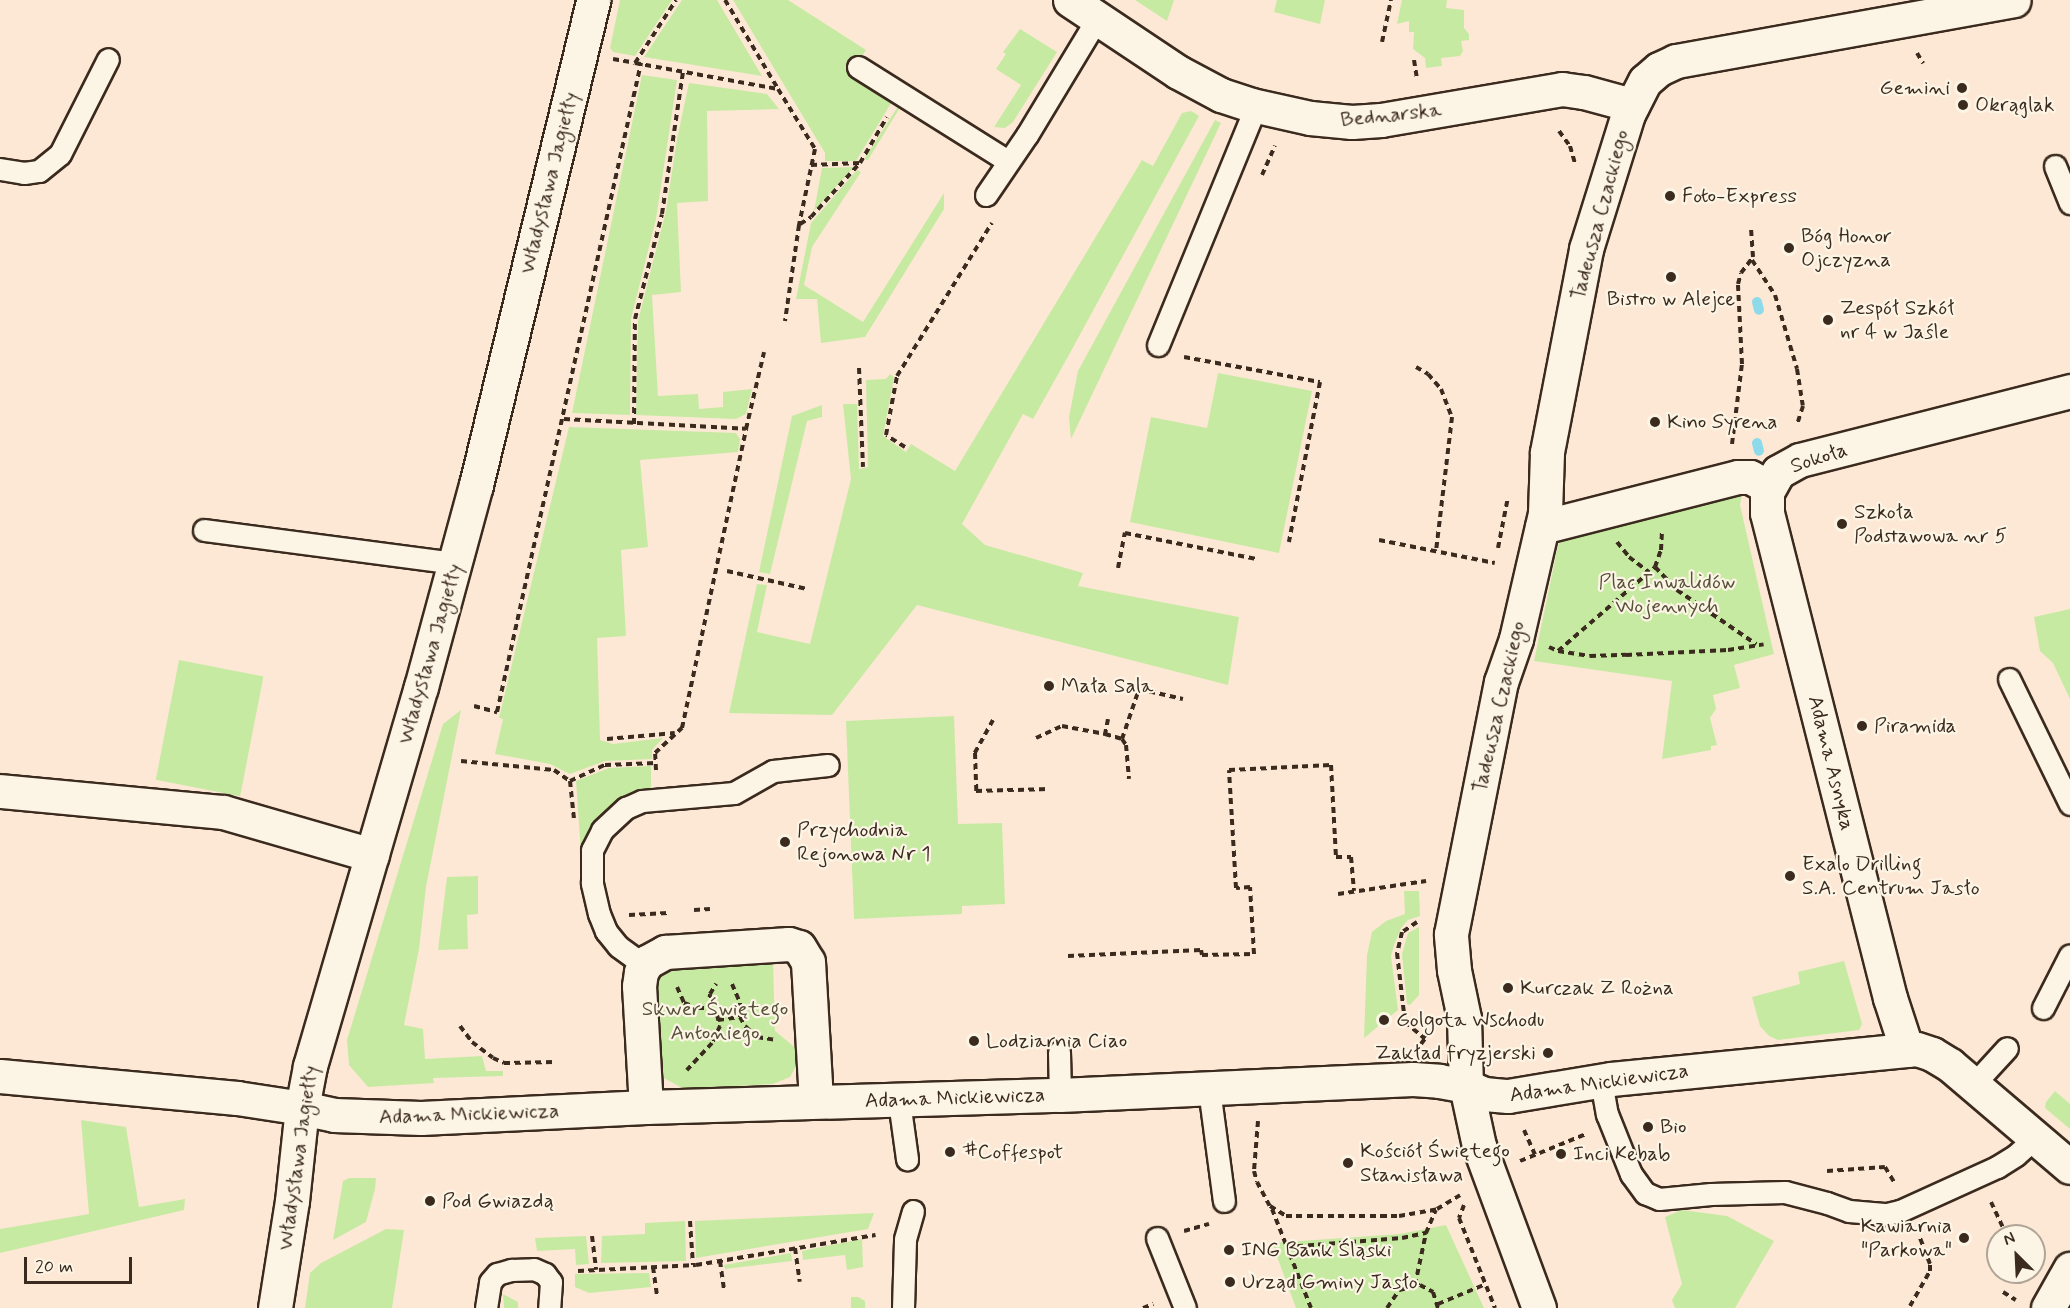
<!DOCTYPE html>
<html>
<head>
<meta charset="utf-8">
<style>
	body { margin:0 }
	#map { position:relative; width:2070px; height:1308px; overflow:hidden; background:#fde8d5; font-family:Mynerve,sans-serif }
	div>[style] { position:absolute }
	.green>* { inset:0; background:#c7eaa3; transform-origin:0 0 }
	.stream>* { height:10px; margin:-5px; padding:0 5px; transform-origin:5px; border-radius:5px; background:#8cdaea }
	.path>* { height:4px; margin-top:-2px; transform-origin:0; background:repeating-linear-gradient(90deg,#3b2a1e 0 6px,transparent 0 10.5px) }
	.roads { filter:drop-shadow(2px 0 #3b2a1e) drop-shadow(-2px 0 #3b2a1e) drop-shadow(0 2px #3b2a1e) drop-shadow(0 -2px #3b2a1e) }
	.service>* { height:21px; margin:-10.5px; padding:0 10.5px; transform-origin:10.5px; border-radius:10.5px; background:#fcf5e5 }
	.minor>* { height:33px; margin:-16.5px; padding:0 16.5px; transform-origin:16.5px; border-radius:16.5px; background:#fcf5e5 }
	.tertiary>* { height:33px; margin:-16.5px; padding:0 16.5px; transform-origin:16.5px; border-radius:16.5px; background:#fcf5e5 }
	.dots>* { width:16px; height:16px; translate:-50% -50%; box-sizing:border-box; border:3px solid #fcf5e5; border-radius:50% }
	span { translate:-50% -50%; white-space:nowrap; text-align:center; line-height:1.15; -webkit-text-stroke:4.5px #fcf5e5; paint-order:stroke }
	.poi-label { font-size:21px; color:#3b2a1e }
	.right { translate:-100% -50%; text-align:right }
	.left { translate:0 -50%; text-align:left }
	.street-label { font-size:21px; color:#3b2a1e }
	.park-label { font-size:21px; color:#575039 }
	.north { position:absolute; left:1986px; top:1224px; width:60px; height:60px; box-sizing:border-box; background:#fcf5e5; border:2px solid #afa495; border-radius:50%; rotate:336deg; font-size:16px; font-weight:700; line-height:24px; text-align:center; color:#3b2a1e }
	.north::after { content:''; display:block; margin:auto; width:21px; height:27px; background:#3b2a1e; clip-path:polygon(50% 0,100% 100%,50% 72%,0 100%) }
	.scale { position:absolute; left:24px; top:1257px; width:108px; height:27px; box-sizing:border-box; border:3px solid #3b2a1e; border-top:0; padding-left:8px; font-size:18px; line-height:21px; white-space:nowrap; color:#3b2a1e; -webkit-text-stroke:4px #fcf5e5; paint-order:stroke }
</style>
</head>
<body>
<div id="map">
	<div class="green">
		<div style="clip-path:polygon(620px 0,672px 0,635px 56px,613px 52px,610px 48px)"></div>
		<div style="clip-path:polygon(682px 0,717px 0,762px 76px,644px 57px)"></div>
		<div style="clip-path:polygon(733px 0,788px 0,866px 50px,851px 72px,893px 100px,856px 161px,825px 161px,825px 153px)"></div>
		<div style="clip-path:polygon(1135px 0,1174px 0,1167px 21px)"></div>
		<div style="clip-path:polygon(1277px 0,1325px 0,1320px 24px,1274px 12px)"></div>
		<div style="clip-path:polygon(1402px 0,1447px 0,1446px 8px,1464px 10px,1464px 28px,1469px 34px,1469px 40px,1461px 41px,1463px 51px,1460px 56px,1441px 58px,1442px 66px,1426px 68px,1425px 58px,1413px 49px,1414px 32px,1409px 32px,1409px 21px,1397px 24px)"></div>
		<div style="clip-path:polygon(1020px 29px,1057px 52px,1013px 122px,1005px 128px,994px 127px,1021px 85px,996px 69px,1006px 54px,1003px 52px)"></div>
		<div style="clip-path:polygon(642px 75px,677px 80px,656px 219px,631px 319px,630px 415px,572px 413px)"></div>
		<div style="clip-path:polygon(689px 83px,767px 94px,779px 109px,707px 111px,708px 201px,677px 203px,681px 292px,652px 295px,658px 396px,698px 394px,699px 409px,723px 407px,723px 392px,752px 389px,746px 414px,736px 419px,636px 415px,638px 321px,666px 211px,677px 139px)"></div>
		<div style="clip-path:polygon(899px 105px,901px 106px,868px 160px,864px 159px)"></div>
		<div style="clip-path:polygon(1191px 111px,1199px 116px,1070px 353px,1033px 419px,1023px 414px,962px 524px,985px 545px,1083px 573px,1078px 586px,1239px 617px,1228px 685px,917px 605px,832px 715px,729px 713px,757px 584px,767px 585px,757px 632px,810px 644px,851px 479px,843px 404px,857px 404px,859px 469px,868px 467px,866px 380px,886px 379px,890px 374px,894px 377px,883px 436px,906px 452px,911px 444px,955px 471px,1142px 160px,1153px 166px,1182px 113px)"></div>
		<div style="clip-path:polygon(1215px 120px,1221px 123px,1071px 439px,1069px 417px,1078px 371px)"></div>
		<div style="clip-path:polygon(854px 167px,814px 211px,822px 168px)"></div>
		<div style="clip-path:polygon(857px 170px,861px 172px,812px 247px,804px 285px,863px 322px,944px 193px,944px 209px,865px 337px,821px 343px,817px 299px,796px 299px,811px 223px)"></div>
		<div style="clip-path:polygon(1218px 373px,1312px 391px,1279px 553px,1130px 522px,1151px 417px,1207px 428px)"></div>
		<div style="clip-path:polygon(822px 405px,822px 417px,807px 421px,770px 574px,759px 572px,792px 416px)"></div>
		<div style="clip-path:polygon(569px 427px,736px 433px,740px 439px,738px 452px,640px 460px,648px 547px,621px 550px,626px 636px,597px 638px,600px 740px,613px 744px,663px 738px,652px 750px,652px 759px,605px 761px,570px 774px,550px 764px,495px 754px,503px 719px,499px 718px)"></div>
		<div style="clip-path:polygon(1743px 489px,1740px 505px,1774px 654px,1734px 665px,1740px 688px,1713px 695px,1716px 709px,1710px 718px,1717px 745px,1711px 746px,1711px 750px,1662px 759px,1672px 681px,1534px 661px,1558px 546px,1562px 538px)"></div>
		<div style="clip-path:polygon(2070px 609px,2070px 699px,2053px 663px,2040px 651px,2034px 617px)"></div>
		<div style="left:179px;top:660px;width:86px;height:122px;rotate:11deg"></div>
		<div style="clip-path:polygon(461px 710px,426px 887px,419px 949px,404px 1025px,423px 1029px,425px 1059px,482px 1056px,486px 1071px,503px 1071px,503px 1076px,433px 1078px,434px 1083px,368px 1087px,349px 1065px,347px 1040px,443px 724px)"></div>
		<div style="clip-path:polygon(954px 716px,958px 824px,1002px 823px,1005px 904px,962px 906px,962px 914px,854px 919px,846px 721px)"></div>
		<div style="clip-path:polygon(651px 766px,651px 788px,629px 797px,595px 823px,584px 840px,581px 853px,576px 781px,609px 768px)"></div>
		<div style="clip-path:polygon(478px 876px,478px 914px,467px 915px,468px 949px,438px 950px,447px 877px)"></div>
		<div style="clip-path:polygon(1404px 891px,1419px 891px,1420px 916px,1408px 920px,1401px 928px,1394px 945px,1391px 956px,1398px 1010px,1364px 1038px,1367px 955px,1372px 932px,1386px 921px,1405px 914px)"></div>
		<div style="clip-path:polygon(1419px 927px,1419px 995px,1410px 1005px,1407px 1004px,1402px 954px,1408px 933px)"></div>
		<div style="clip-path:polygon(1844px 961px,1862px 1024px,1859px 1030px,1778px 1040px,1769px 1036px,1760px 1026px,1752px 997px,1800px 984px,1798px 972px)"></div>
		<div style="clip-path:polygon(773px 962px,775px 1031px,798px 1050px,799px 1061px,790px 1077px,773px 1084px,684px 1089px,662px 1077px,659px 1072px,653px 987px,660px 969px,665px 963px)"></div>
		<div style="clip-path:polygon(2055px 1091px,2070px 1104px,2070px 1129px,2045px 1108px,2046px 1102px)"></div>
		<div style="clip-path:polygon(81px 1120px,126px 1127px,139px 1207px,185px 1199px,184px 1210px,0 1253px,0 1229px,89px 1214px)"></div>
		<div style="clip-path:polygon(349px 1178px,376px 1178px,375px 1189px,366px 1222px,333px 1240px,343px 1181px)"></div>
		<div style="clip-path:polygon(1682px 1210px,1727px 1216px,1774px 1241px,1735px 1308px,1675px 1308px,1672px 1300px,1682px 1284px,1665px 1217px)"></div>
		<div style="clip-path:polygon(874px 1213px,868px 1229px,696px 1258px,695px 1221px)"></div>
		<div style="clip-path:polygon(685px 1221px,686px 1261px,601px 1263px,602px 1236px,645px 1234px,645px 1223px)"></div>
		<div style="clip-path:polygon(1446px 1225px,1484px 1308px,1296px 1308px,1272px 1243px,1400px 1234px)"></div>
		<div style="clip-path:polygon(386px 1229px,404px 1230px,392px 1308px,305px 1308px,310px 1273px,321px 1263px)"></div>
		<div style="clip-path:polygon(586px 1236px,589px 1264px,576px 1265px,575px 1249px,537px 1251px,535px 1238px)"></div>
		<div style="clip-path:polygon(862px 1239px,863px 1267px,847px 1270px,845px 1255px,803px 1260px,802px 1251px)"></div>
		<div style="clip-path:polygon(791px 1253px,792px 1261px,725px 1269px,724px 1265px)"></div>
		<div style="clip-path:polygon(649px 1273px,651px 1287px,589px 1293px,575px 1287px,575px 1274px)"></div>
		<div style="clip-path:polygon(503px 1294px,518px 1302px,518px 1308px,504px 1308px)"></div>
		<div style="clip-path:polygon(851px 1297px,858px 1297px,865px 1301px,865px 1308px,851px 1308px)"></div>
	</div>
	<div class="stream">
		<div style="left:1757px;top:302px;width:8px;rotate:76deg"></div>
		<div style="left:1757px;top:443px;width:8px;rotate:76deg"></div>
	</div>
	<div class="path">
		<div style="left:725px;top:0;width:104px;rotate:59.2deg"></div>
		<div style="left:1382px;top:42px;width:43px;rotate:-77.9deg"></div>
		<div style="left:1917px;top:53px;width:12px;rotate:59deg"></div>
		<div style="left:613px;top:59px;width:22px;rotate:10deg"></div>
		<div style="left:635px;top:63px;width:75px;rotate:-56.9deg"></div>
		<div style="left:1414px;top:60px;width:18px;rotate:81deg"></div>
		<div style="left:635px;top:63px;width:145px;rotate:10.3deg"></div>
		<div style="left:778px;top:89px;width:70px;rotate:58.3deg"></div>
		<div style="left:815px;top:149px;width:78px;rotate:101.9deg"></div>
		<div style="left:799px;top:225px;width:97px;rotate:98.3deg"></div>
		<div style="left:1559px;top:131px;width:19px;rotate:54deg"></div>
		<div style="left:1570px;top:146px;width:18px;rotate:74deg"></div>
		<div style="left:811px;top:165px;width:49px;rotate:-2.3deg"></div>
		<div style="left:1262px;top:175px;width:32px;rotate:-66deg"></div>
		<div style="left:800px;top:224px;width:13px;rotate:-32deg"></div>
		<div style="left:811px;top:217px;width:73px;rotate:-47.8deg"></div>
		<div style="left:860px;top:163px;width:53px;rotate:-59.6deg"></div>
		<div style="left:1752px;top:260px;width:42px;rotate:56.7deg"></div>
		<div style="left:1775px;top:295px;width:77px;rotate:73.4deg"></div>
		<div style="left:1797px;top:369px;width:37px;rotate:81deg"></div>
		<div style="left:1803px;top:406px;width:20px;rotate:108deg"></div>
		<div style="left:1184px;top:357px;width:138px;rotate:10.4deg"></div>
		<div style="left:1320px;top:382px;width:163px;rotate:101deg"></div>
		<div style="left:1416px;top:367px;width:14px;rotate:30deg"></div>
		<div style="left:1428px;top:374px;width:20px;rotate:49deg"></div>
		<div style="left:1441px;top:389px;width:30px;rotate:69deg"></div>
		<div style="left:1452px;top:417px;width:135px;rotate:96.8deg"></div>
		<div style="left:859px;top:368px;width:99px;rotate:87.7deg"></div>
		<div style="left:564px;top:419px;width:182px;rotate:3.1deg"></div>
		<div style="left:746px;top:429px;width:79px;rotate:-76.8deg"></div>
		<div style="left:634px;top:424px;width:105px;rotate:-89.5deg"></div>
		<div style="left:635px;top:319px;width:108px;rotate:-75.6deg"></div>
		<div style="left:662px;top:214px;width:144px;rotate:-81.6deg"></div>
		<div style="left:1732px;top:444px;width:81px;rotate:-82.9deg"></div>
		<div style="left:1742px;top:364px;width:80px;rotate:-92.9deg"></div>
		<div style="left:1738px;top:284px;width:11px;rotate:-75deg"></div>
		<div style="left:1741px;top:273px;width:20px;rotate:-53deg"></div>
		<div style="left:1753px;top:257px;width:29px;rotate:-94deg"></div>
		<div style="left:905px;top:447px;width:22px;rotate:-148deg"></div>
		<div style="left:886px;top:435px;width:60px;rotate:-79.4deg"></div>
		<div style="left:897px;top:376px;width:180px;rotate:-58.2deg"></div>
		<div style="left:1379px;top:540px;width:118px;rotate:11.2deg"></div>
		<div style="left:1617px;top:542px;width:19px;rotate:51deg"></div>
		<div style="left:1629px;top:557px;width:25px;rotate:37deg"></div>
		<div style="left:1498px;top:548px;width:52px;rotate:-78.9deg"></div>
		<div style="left:1655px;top:567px;width:32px;rotate:46deg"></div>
		<div style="left:1677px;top:590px;width:96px;rotate:34.4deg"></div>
		<div style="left:1118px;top:568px;width:36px;rotate:-79deg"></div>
		<div style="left:1125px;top:533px;width:134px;rotate:11.2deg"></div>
		<div style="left:727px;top:571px;width:82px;rotate:12.7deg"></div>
		<div style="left:1549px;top:647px;width:10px;rotate:24deg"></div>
		<div style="left:1558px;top:651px;width:128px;rotate:-40.9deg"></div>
		<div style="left:1655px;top:567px;width:18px;rotate:-71deg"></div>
		<div style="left:1661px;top:550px;width:19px;rotate:-87deg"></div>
		<div style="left:1558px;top:651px;width:32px;rotate:9deg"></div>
		<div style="left:1590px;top:656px;width:36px;rotate:-2deg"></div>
		<div style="left:1626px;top:655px;width:102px;rotate:-2.8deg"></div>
		<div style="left:1728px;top:650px;width:36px;rotate:-9deg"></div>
		<div style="left:474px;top:706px;width:24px;rotate:15deg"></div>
		<div style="left:497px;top:712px;width:665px;rotate:-77.49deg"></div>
		<div style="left:1108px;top:719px;width:15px;rotate:101deg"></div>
		<div style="left:1105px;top:734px;width:18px;rotate:16deg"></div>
		<div style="left:1122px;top:739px;width:7px;rotate:56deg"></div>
		<div style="left:1126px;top:745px;width:34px;rotate:85deg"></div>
		<div style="left:993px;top:720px;width:38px;rotate:119deg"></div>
		<div style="left:975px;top:753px;width:38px;rotate:88deg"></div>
		<div style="left:976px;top:791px;width:73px;rotate:-1.6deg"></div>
		<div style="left:1036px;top:738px;width:29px;rotate:-25deg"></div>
		<div style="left:1062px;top:726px;width:44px;rotate:10.5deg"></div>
		<div style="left:607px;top:739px;width:68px;rotate:-5deg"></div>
		<div style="left:1122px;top:739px;width:53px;rotate:-71.2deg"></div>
		<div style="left:1139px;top:689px;width:45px;rotate:12.8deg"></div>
		<div style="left:461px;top:761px;width:93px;rotate:5.5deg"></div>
		<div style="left:554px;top:770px;width:19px;rotate:35deg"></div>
		<div style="left:570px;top:781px;width:38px;rotate:-25deg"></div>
		<div style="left:605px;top:765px;width:51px;rotate:-2.2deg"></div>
		<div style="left:656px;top:770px;width:17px;rotate:-93deg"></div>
		<div style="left:655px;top:753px;width:37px;rotate:-43deg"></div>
		<div style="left:682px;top:728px;width:306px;rotate:-77.9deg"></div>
		<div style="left:570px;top:781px;width:38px;rotate:84deg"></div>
		<div style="left:1338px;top:894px;width:89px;rotate:-8.4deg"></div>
		<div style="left:694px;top:910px;width:16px;rotate:-4deg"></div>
		<div style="left:629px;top:915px;width:39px;rotate:-3deg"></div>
		<div style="left:1417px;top:922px;width:18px;rotate:146deg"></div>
		<div style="left:1402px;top:932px;width:22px;rotate:103deg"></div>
		<div style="left:1397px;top:953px;width:69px;rotate:83.4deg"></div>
		<div style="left:1405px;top:1022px;width:26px;rotate:40deg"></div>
		<div style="left:1068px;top:956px;width:133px;rotate:-2.6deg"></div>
		<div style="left:1201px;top:950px;width:5px;rotate:79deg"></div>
		<div style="left:1202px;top:955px;width:52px;rotate:-1.1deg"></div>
		<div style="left:1254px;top:954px;width:67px;rotate:-93.4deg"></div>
		<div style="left:1250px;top:887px;width:14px;rotate:176deg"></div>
		<div style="left:1236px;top:888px;width:118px;rotate:-93.4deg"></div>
		<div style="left:1229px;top:770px;width:102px;rotate:-2.8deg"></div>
		<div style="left:1331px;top:765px;width:92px;rotate:86.9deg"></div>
		<div style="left:1336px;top:857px;width:15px"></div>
		<div style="left:1351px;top:857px;width:34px;rotate:85deg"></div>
		<div style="left:732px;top:984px;width:21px;rotate:67deg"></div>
		<div style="left:740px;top:1003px;width:14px;rotate:90deg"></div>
		<div style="left:740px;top:1017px;width:10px;rotate:61deg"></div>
		<div style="left:745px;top:1026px;width:16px;rotate:43deg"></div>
		<div style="left:757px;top:1037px;width:20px;rotate:9deg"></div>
		<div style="left:677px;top:987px;width:17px;rotate:66deg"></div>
		<div style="left:684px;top:1003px;width:15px;rotate:20deg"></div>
		<div style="left:698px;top:1008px;width:11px"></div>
		<div style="left:709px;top:1008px;width:11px;rotate:41deg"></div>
		<div style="left:717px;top:1015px;width:11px;rotate:75deg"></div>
		<div style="left:720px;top:1026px;width:19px;rotate:115deg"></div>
		<div style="left:712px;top:1043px;width:37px;rotate:133deg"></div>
		<div style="left:709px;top:1008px;width:14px;rotate:-86deg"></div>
		<div style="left:710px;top:994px;width:12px;rotate:-59deg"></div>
		<div style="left:718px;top:1020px;width:22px;rotate:-8deg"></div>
		<div style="left:460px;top:1026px;width:20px;rotate:53deg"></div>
		<div style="left:472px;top:1042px;width:26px;rotate:37deg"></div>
		<div style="left:493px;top:1058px;width:12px;rotate:24deg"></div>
		<div style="left:504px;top:1063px;width:50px;rotate:-1.1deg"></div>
		<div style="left:1421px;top:1044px;width:9px;rotate:-54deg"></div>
		<div style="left:1426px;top:1037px;width:20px;rotate:-90deg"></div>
		<div style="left:1258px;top:1121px;width:50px;rotate:94.6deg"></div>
		<div style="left:1254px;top:1171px;width:11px;rotate:75deg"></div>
		<div style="left:1257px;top:1182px;width:27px;rotate:62deg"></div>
		<div style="left:1270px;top:1206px;width:19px;rotate:32deg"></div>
		<div style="left:1286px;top:1216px;width:113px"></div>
		<div style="left:1399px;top:1216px;width:39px;rotate:-10deg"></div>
		<div style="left:1437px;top:1209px;width:27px;rotate:-31deg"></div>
		<div style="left:1524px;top:1130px;width:27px;rotate:66deg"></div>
		<div style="left:1520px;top:1161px;width:71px;rotate:-22.2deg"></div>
		<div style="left:1827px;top:1171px;width:58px;rotate:-3.9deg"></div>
		<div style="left:1885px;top:1167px;width:17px;rotate:59deg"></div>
		<div style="left:1991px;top:1202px;width:38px;rotate:65deg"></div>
		<div style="left:1464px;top:1205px;width:14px;rotate:111deg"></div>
		<div style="left:1459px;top:1218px;width:97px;rotate:68.2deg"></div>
		<div style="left:1272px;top:1209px;width:41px;rotate:68.5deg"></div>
		<div style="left:690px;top:1221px;width:44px;rotate:86.1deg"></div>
		<div style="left:1184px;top:1231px;width:26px;rotate:-16deg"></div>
		<div style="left:592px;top:1236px;width:34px;rotate:83deg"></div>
		<div style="left:795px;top:1248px;width:34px;rotate:82deg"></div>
		<div style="left:720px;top:1261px;width:29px;rotate:82deg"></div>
		<div style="left:653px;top:1267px;width:29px;rotate:82deg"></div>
		<div style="left:578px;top:1271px;width:118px;rotate:-2.9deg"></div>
		<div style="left:696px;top:1265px;width:182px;rotate:-9.5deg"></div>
		<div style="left:1415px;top:1285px;width:53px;rotate:-78.1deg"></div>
		<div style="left:1426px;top:1233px;width:25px;rotate:-67deg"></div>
		<div style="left:2003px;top:1292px;width:15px;rotate:32deg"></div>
		<div style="left:1438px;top:1304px;width:52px;rotate:-22.6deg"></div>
		<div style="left:1910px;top:1306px;width:40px;rotate:-60.3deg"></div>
		<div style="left:1930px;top:1271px;width:7px;rotate:-90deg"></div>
		<div style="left:1930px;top:1264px;width:31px;rotate:-111deg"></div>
		<div style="left:1143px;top:1308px;width:11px;rotate:-22deg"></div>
		<div style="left:1311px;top:1308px;width:66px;rotate:-111.5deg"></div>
		<div style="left:1287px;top:1247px;width:115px;rotate:-4.5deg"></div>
		<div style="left:1402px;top:1238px;width:25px;rotate:-12deg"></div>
		<div style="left:1387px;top:1308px;width:22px;rotate:-56deg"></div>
		<div style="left:1399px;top:1290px;width:22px;rotate:-13deg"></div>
		<div style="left:1420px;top:1285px;width:15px;rotate:28deg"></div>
		<div style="left:1433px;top:1292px;width:17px;rotate:73deg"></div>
	</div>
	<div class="roads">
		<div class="service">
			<div style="left:858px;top:67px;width:177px;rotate:32.1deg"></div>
			<div style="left:2055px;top:166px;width:40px;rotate:68deg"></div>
			<div style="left:0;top:169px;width:24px;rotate:9deg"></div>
			<div style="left:24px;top:173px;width:15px;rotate:-8deg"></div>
			<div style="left:39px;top:171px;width:27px;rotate:-39deg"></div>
			<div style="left:60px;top:154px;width:106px;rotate:-63.2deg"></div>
			<div style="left:986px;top:195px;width:73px;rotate:-55.7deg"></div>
			<div style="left:1027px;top:135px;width:135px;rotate:-58.9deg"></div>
			<div style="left:1158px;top:345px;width:258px;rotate:-67.7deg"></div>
			<div style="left:204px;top:530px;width:253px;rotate:7.5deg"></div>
			<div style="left:2009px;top:679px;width:139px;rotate:64deg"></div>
			<div style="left:644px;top:965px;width:32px;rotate:-144deg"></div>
			<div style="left:618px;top:946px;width:19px;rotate:-129deg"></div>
			<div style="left:606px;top:931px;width:18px;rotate:-112deg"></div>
			<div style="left:599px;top:914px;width:32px;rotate:-103deg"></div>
			<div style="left:592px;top:883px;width:33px;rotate:-90deg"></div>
			<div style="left:592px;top:850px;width:22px;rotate:-63deg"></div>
			<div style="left:602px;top:830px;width:33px;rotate:-43deg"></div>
			<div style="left:626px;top:808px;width:17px;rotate:-24deg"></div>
			<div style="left:642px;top:801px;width:92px;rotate:-5deg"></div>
			<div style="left:734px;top:793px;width:45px;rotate:-29.4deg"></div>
			<div style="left:773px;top:771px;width:55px;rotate:-6.2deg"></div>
			<div style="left:2043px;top:1008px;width:59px;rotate:-63deg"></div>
			<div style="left:1059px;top:1052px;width:43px;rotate:88.7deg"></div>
			<div style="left:1601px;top:1081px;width:34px;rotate:80deg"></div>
			<div style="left:1607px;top:1114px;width:65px;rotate:68.2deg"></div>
			<div style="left:1631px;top:1174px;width:24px;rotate:54deg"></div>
			<div style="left:1645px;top:1193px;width:15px;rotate:23deg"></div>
			<div style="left:1659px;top:1199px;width:52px;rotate:-5.5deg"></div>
			<div style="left:1711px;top:1194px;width:74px;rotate:-1.5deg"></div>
			<div style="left:1785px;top:1192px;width:43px;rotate:14.7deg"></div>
			<div style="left:1827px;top:1203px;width:23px;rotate:20deg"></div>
			<div style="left:1849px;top:1211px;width:38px;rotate:5deg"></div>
			<div style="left:1887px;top:1214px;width:13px;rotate:-13deg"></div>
			<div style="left:1900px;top:1211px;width:107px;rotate:-24.4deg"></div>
			<div style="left:1997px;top:1167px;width:22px;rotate:-32deg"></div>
			<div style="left:2016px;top:1155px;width:27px;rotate:-42deg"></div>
			<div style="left:1973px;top:1085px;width:50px;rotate:-47.4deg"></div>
			<div style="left:1209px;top:1089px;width:113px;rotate:82.4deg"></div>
			<div style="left:899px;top:1101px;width:59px;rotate:82.1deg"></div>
			<div style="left:1157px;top:1238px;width:75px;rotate:68.2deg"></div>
			<div style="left:486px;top:1308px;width:26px;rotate:-81deg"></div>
			<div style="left:490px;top:1282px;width:11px;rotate:-49deg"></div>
			<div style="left:497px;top:1274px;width:15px;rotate:-16deg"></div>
			<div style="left:511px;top:1270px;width:23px;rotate:-2deg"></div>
			<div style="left:534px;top:1269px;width:12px;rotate:24deg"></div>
			<div style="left:545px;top:1274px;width:10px;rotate:53deg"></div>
			<div style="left:551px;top:1282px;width:26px;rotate:94deg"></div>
			<div style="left:903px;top:1308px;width:69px;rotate:-88.3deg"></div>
			<div style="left:905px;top:1239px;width:29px;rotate:-74deg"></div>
		</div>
		<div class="minor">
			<div style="left:1070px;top:0;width:130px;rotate:33.7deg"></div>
			<div style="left:1178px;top:72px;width:49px;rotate:28.1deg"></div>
			<div style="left:1221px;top:95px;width:33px;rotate:18deg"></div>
			<div style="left:1252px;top:105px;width:59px;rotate:12.6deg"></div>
			<div style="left:1310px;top:118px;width:42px;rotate:5.4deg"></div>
			<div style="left:1352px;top:122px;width:29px;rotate:-4deg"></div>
			<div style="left:1381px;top:120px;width:184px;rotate:-9.7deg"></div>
			<div style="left:1562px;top:89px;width:22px;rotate:8deg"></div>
			<div style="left:1584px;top:92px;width:50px;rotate:15.2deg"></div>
			<div style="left:1542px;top:527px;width:202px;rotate:-14.3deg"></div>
			<div style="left:1738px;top:477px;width:12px"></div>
			<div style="left:1750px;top:477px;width:21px;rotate:28deg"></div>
			<div style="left:0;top:791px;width:224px;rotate:5.4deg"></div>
			<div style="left:223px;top:812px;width:155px;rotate:16.1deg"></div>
			<div style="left:1907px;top:1050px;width:55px;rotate:-108.1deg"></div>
			<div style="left:1890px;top:998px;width:500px;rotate:-104.23deg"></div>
			<div style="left:1767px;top:513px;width:21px;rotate:-90deg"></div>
			<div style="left:1767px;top:492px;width:23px;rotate:-61deg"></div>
			<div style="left:1778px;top:472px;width:25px;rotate:-29deg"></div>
			<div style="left:1800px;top:460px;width:279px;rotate:-14.3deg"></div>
			<div style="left:646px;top:1107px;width:121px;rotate:-93.3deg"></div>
			<div style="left:639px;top:986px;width:14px;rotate:-82deg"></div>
			<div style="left:641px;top:972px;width:12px;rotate:-59deg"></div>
			<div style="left:647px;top:962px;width:21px;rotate:-29deg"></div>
			<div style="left:665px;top:952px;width:124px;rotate:-3.7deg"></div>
			<div style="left:789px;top:944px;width:10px;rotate:17deg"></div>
			<div style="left:799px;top:947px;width:17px;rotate:59deg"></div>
			<div style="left:808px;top:962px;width:139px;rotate:86.7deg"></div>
			<div style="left:275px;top:1308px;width:108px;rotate:-81deg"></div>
			<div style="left:292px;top:1201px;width:94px;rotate:-83.9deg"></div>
			<div style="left:302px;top:1108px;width:33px;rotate:12deg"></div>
			<div style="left:334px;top:1115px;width:87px;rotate:2deg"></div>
			<div style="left:421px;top:1118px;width:225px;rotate:-2.8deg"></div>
			<div style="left:646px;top:1107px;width:414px;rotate:-1.7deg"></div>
			<div style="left:1060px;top:1095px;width:353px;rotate:-2.6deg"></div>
			<div style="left:1413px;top:1079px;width:26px;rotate:4deg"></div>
			<div style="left:1439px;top:1081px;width:27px;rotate:10deg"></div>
			<div style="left:1466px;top:1086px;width:20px;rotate:24deg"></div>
			<div style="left:1484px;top:1094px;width:24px;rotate:5deg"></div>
			<div style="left:1508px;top:1096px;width:104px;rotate:-9.4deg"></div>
			<div style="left:1611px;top:1079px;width:307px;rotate:-5.6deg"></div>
			<div style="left:1917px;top:1049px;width:16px;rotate:18deg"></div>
			<div style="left:1932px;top:1054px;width:21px;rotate:31deg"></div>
			<div style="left:1950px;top:1065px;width:157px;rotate:40.4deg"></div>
			<div style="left:1539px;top:1308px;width:173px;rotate:-110.3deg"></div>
			<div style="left:1479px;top:1146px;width:61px;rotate:-102.2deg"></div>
			<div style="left:1466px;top:1086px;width:68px;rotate:-91.7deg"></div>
			<div style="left:1464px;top:1018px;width:49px;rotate:-101.8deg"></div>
			<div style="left:1454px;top:970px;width:36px;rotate:-95deg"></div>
			<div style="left:1451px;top:934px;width:257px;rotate:-78.8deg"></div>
			<div style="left:1501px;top:682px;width:46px;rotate:-70.8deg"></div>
			<div style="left:1516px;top:639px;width:129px;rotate:-77deg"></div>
			<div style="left:1545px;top:513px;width:61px;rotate:-88.1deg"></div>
			<div style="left:1547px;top:452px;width:207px;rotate:-79.1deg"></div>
			<div style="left:1586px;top:249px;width:141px;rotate:-72.7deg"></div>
			<div style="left:1628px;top:114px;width:37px;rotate:-63deg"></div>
			<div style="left:1645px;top:81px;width:18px;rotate:-41deg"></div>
			<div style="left:1659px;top:69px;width:19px;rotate:-25deg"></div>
			<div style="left:1676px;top:61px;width:343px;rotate:-10.2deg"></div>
		</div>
		<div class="tertiary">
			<div style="left:0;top:1076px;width:238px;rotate:5.3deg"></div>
			<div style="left:237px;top:1098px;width:66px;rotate:8.7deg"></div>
			<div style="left:302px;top:1108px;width:43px;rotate:-79.2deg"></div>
			<div style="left:310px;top:1066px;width:395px;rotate:-73.7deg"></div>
			<div style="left:421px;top:687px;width:209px;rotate:-74.8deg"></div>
			<div style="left:476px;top:485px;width:499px;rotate:-76.4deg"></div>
			<div style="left:2048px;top:1308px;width:45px;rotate:-60.6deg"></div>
		</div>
	</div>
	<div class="dots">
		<div style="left:1962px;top:88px;background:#3b2a1e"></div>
		<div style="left:1963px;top:105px;background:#3b2a1e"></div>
		<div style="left:1670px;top:196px;background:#3b2a1e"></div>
		<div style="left:1789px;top:248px;background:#3b2a1e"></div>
		<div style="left:1671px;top:277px;background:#3b2a1e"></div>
		<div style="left:1828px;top:320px;background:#3b2a1e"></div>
		<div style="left:1655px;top:422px;background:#3b2a1e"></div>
		<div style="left:1842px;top:524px;background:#3b2a1e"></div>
		<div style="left:1049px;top:686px;background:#3b2a1e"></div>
		<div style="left:1862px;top:726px;background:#3b2a1e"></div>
		<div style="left:785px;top:842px;background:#3b2a1e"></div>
		<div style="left:1790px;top:876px;background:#3b2a1e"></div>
		<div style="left:1508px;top:988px;background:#3b2a1e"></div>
		<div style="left:1384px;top:1020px;background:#3b2a1e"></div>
		<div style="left:974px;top:1041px;background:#3b2a1e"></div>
		<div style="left:1548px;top:1053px;background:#3b2a1e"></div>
		<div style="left:1648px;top:1127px;background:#3b2a1e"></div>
		<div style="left:950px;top:1152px;background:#3b2a1e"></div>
		<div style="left:1561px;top:1154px;background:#3b2a1e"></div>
		<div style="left:1348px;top:1163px;background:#3b2a1e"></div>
		<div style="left:430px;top:1201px;background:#3b2a1e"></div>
		<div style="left:1964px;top:1238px;background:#3b2a1e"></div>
		<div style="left:1229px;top:1250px;background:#3b2a1e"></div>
		<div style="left:1230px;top:1282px;background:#3b2a1e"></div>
	</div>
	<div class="poi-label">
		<span class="right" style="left:1950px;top:88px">Gemini</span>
		<span class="left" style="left:1975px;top:105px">Okrąglak</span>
		<span class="left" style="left:1682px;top:196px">Foto-Express</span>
		<span class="left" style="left:1801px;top:248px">Bóg Honor<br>Ojczyzna</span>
		<span style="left:1671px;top:299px">Bistro w Alejce</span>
		<span class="left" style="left:1840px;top:320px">Zespół Szkół<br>nr 4 w Jaśle</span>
		<span class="left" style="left:1667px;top:422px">Kino Syrena</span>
		<span class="left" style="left:1854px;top:524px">Szkoła<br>Podstawowa nr 5</span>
		<span class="left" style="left:1061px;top:686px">Mała Sala</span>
		<span class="left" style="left:1874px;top:726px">Piramida</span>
		<span class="left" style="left:797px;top:842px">Przychodnia<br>Rejonowa Nr 1</span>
		<span class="left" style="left:1802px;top:876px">Exalo Drilling<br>S.A. Centrum Jasło</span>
		<span class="left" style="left:1520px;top:988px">Kurczak Z Rożna</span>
		<span class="left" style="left:1396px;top:1020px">Golgota Wschodu</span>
		<span class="left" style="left:986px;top:1041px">Lodziarnia Ciao</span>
		<span class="right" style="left:1536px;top:1053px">Zakład fryzjerski</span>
		<span class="left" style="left:1660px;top:1127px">Bio</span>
		<span class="left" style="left:1360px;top:1163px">Kościół Świętego<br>Stanisława</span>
		<span class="left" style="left:962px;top:1152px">#Coffespot</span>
		<span class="left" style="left:1573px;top:1154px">Inci Kebab</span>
		<span class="left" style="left:442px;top:1201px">Pod Gwiazdą</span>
		<span class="right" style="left:1952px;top:1238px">Kawiarnia<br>"Parkowa"</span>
		<span class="left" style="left:1241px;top:1250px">ING Bank Śląski</span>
		<span class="left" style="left:1242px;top:1282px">Urząd Gminy Jasło</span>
	</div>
	<div class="street-label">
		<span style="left:1391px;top:115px;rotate:-6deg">Bednarska</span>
		<span style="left:549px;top:183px;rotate:-76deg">Władysława Jagiełły</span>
		<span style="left:1600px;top:215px;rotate:-75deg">Tadeusza Czackiego</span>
		<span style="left:1819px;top:458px;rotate:-18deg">Sokoła</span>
		<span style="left:430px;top:654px;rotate:-74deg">Władysława Jagiełły</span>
		<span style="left:1499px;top:707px;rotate:-77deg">Tadeusza Czackiego</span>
		<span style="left:1831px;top:763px;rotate:76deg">Adama Asnyka</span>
		<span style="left:1599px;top:1083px;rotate:-8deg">Adama Mickiewicza</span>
		<span style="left:955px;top:1098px;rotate:-2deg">Adama Mickiewicza</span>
		<span style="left:469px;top:1114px;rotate:-2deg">Adama Mickiewicza</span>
		<span style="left:298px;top:1158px;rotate:-82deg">Władysława Jagiełły</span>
	</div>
	<div class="park-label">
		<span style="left:1667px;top:594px">Plac Inwalidów<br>Wojennych</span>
		<span style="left:715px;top:1021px">Skwer Świętego<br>Antoniego</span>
	</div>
	<div class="north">N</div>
	<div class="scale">20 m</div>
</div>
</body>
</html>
